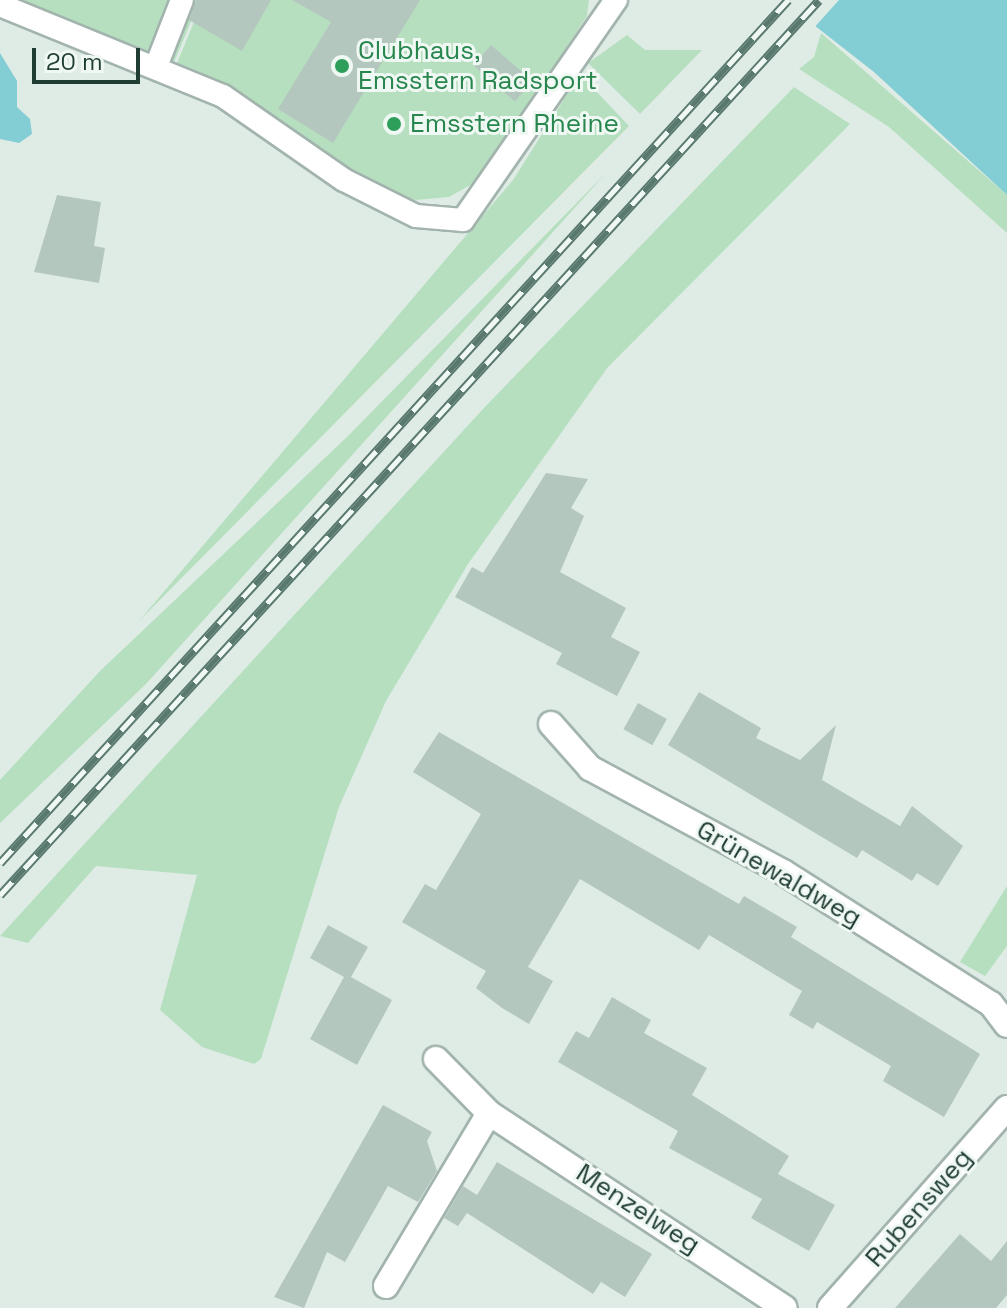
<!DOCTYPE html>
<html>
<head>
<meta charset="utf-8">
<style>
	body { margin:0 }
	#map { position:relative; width:1007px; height:1308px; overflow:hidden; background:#dfece6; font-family:"Space Grotesk",sans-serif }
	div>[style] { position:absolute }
	.green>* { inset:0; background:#b6dfbf }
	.water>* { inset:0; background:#83cdd5 }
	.pier>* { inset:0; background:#dfece6 }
	.building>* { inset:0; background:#b4c7be; transform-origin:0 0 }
	.roads { filter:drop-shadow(2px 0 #a2b4ad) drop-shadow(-2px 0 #a2b4ad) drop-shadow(0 2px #a2b4ad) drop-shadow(0 -2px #a2b4ad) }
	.service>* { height:22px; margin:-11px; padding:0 11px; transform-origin:11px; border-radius:11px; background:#fff }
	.minor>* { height:24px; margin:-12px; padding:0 12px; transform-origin:12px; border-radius:12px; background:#fff }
	.rail>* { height:9px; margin-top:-4.5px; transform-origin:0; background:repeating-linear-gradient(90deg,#f0f8f4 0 18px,#59796f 0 36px); box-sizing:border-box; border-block:2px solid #59796f }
	.dots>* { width:22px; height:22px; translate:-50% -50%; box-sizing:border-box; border:4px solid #f0f8f4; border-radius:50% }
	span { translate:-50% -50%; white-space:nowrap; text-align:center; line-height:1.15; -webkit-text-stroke:6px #f0f8f4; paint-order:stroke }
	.leisure-label { font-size:26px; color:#27864d }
	.left { translate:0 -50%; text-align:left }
	.street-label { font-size:26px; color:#1f3d33 }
	.scale { position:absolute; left:32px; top:48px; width:108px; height:36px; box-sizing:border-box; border:4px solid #1f3d33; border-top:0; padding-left:10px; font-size:24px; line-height:28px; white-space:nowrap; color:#1f3d33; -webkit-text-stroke:6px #f0f8f4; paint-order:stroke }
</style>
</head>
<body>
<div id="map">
	<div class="green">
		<div style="clip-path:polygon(13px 0,200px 0,172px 67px)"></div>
		<div style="clip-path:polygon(203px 0,589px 0,587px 16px,481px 179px,449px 197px,416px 200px,389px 193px,175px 68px)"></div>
		<div style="clip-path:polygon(821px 33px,1007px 195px,1007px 233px,889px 127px,799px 69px,814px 57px)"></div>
		<div style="clip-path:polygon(627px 35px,645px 50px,702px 50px,640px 114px,588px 63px)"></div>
		<div style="clip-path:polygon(580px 74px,629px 126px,139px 621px,513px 180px)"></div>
		<div style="clip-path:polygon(794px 87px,850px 124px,608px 367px,468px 564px,386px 701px,339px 807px,261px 1059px,254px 1064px,202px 1047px,160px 1010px,197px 875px,96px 866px,28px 943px,0 936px,483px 409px)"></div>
		<div style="clip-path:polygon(607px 172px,146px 684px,0 823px,0 780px,100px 671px,348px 436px)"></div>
		<div style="clip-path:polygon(1007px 886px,1007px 946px,985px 976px,960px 962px)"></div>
	</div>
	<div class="water">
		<div style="clip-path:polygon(782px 0,1007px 0,1007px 195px,874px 72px)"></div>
		<div style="clip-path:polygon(0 53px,17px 81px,17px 107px,30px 119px,32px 134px,19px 143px,0 139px)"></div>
	</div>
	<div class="pier">
		<div style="clip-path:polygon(778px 0,839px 0,812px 30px)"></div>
	</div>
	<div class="building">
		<div style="clip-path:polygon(196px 0,271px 0,242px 51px,189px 20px)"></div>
		<div style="clip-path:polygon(292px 0,420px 0,333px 143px,278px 109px,331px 22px)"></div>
		<div style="left:491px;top:45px;width:55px;height:27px;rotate:41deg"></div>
		<div style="clip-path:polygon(57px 195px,101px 202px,94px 246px,105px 248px,99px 283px,34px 272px)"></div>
		<div style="clip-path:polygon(546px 473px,588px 479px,571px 508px,584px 516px,560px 572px,626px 608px,611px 637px,640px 652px,617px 696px,556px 664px,562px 653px,455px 597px,472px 567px,483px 573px)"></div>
		<div style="clip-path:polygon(699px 692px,761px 728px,756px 738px,800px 760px,836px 725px,822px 780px,900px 826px,912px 806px,963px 846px,938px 886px,917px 873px,912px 881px,862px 850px,857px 858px,668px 745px)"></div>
		<div style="left:638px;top:703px;width:33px;height:30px;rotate:29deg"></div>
		<div style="clip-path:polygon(439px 732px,739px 904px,744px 896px,797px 927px,791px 937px,980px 1054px,944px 1117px,883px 1081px,891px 1066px,817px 1022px,813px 1029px,789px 1015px,802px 991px,709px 935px,699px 950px,580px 879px,528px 967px,553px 981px,529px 1024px,502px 1008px,476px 988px,486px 971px,402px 922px,425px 884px,436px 890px,481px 814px,413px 772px)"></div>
		<div style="clip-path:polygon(328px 925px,368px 947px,351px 977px,392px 1000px,357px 1065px,310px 1039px,344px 977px,310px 958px)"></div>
		<div style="clip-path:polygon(612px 997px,651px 1020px,644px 1033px,707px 1068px,692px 1095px,789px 1156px,778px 1174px,835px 1205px,809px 1251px,751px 1218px,762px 1199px,669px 1148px,678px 1131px,558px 1062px,576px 1031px,589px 1038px)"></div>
		<div style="clip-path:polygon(383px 1105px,432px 1132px,427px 1141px,437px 1171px,418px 1202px,388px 1186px,345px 1262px,327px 1252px,304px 1308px,274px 1297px)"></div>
		<div style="clip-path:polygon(497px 1162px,652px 1254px,625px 1297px,601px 1282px,593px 1294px,467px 1213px,458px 1226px,444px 1218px,463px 1186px,477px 1195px)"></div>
		<div style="clip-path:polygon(960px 1234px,991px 1261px,1007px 1241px,1007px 1295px,996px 1308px,895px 1308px)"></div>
	</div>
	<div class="roads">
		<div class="service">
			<div style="left:0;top:5px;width:241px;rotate:22.2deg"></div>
			<div style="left:223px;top:96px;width:147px;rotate:34.8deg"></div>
			<div style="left:344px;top:180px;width:80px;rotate:26.6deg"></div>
			<div style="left:416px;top:216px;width:47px;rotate:4.9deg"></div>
			<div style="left:463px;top:220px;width:268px;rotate:-55.2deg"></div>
			<div style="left:157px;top:64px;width:69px;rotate:-68.7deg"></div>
		</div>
		<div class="minor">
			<div style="left:551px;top:724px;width:59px;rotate:48.4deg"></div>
			<div style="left:590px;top:768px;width:219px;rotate:28.3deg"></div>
			<div style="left:783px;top:872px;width:246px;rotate:32.4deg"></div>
			<div style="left:991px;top:1004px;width:26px;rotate:53deg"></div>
			<div style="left:436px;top:1059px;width:76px;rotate:45.5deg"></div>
			<div style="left:489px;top:1113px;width:354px;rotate:33.4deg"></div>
			<div style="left:386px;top:1286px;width:201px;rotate:-59.2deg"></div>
			<div style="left:830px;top:1308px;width:267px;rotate:-48.5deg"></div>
		</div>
	</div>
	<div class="rail">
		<div style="left:0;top:863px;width:1169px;rotate:-47.6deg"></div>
		<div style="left:0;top:895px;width:1213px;rotate:-47.54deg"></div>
	</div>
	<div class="dots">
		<div style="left:342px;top:66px;background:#2e9e5b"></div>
		<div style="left:394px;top:124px;background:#2e9e5b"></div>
	</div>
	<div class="leisure-label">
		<span class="left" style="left:358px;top:66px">Clubhaus,<br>Emsstern Radsport</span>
		<span class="left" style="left:410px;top:124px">Emsstern Rheine</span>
	</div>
	<div class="street-label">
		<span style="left:779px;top:874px;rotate:30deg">Grünewaldweg</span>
		<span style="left:919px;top:1208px;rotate:-49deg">Rubensweg</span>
		<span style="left:638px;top:1209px;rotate:33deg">Menzelweg</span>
	</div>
	<div class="scale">20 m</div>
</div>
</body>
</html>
